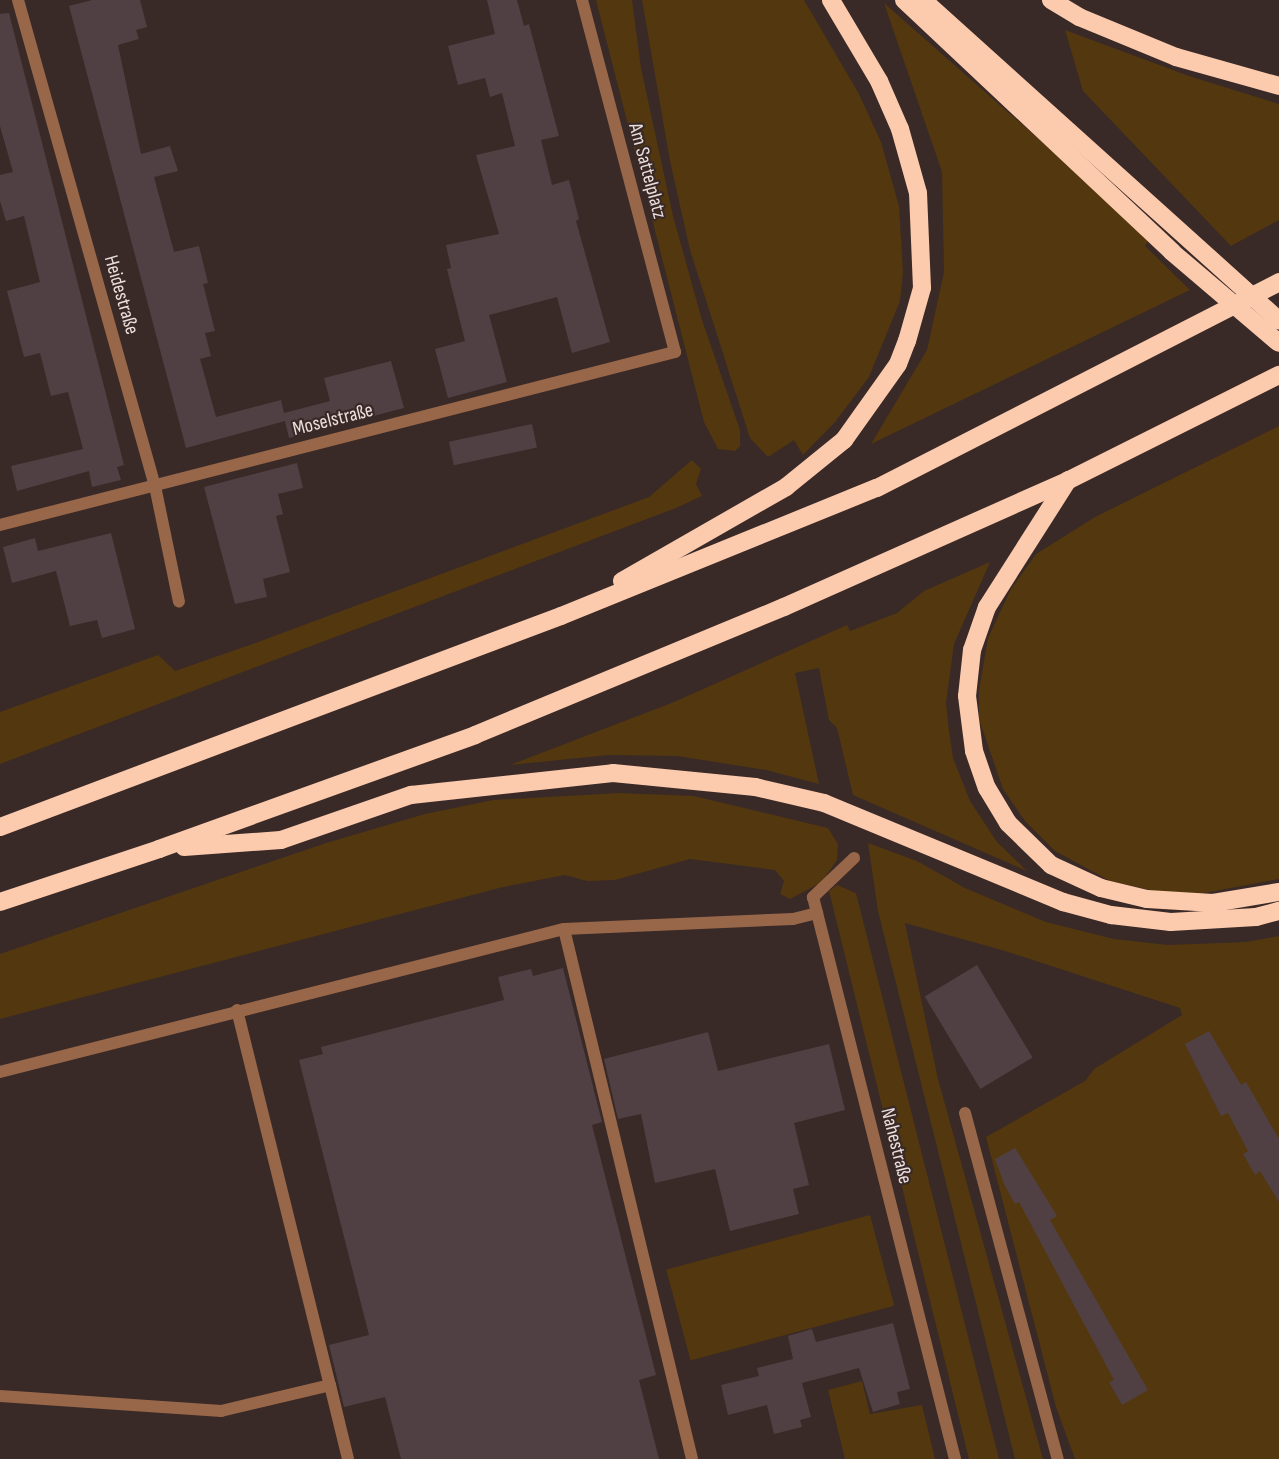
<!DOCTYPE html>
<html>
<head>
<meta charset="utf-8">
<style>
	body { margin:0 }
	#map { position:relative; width:1279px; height:1459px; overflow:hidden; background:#392927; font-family:"Sofia Sans Condensed",sans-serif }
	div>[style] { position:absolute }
	.green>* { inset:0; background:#52370f; transform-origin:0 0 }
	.building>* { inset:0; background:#514043; transform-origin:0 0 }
	.service>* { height:12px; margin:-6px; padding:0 6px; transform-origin:6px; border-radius:6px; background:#986749 }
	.minor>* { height:12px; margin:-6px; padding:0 6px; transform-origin:6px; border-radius:6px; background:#986749 }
	.motorway>* { height:18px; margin:-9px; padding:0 9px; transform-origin:9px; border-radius:9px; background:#fccaad }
	span { translate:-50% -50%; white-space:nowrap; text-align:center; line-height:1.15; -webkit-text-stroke:4.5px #392927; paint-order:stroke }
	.street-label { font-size:20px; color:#eadfdd }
</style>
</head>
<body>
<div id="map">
	<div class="green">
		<div style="clip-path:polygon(596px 0,632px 0,641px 68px,673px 216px,702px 320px,740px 430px,740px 446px,735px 451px,718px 449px,704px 422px)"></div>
		<div style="clip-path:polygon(642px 0,804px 0,859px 94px,881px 142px,899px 206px,903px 272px,900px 301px,869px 377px,835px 422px,803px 455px,794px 440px,768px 457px,750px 438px,690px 250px,670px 161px)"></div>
		<div style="clip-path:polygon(884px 3px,1150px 237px,1145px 246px,1190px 290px,871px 444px,927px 350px,944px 272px,942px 172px)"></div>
		<div style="clip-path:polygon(1065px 30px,1189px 76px,1279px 104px,1279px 220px,1231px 246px,1083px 91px)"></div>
		<div style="clip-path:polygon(1279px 426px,1279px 879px,1199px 894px,1168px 894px,1110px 881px,1055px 851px,1025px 821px,1003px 789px,979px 719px,979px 690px,988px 638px,1011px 589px,1036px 554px,1095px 517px)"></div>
		<div style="clip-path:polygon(692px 460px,701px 469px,696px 484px,702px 496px,676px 508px,0 764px,0 712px,158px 655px,175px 671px,258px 642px,649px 497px)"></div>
		<div style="clip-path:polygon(990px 562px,954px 644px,946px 703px,949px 731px,953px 758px,970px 801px,997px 842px,1027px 871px,853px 795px,837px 728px,829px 720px,819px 668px,795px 673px,819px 784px,766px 770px,677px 756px,609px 755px,510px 765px,674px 702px,847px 625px,850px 631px,897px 613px,924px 591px)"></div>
		<div style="clip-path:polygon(619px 793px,694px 796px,828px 828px,838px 844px,837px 860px,822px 882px,790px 899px,780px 894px,784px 881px,775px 870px,690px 859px,615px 880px,587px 881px,565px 875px,503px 887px,0 1019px,0 954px,326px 843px,425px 814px,493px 800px)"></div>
		<div style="clip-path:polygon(868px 843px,917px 861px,965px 888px,1046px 922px,1114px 939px,1168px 945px,1247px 942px,1279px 936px,1279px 1459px,1075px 1459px,1056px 1407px,986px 1137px,1085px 1081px,1094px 1069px,1182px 1015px,1180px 1008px,1005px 951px,905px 923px,938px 1079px,1043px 1459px,1015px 1459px,878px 911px)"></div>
		<div style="clip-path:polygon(837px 885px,856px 893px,999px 1459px,969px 1459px,829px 891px)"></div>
		<div style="left:870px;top:1215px;width:94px;height:211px;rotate:75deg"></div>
		<div style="clip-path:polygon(862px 1381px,870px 1414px,922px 1405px,935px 1459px,845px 1459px,828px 1390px)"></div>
	</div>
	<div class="building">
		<div style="clip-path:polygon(92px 0,140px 0,147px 27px,136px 30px,139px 39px,118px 45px,141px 154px,170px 146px,178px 171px,154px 177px,174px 252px,199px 246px,208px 283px,203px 284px,215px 331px,205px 333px,211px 356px,200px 359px,216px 417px,281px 400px,284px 413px,330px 401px,324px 378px,391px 361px,404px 408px,289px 438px,285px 421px,186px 448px,69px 6px)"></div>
		<div style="clip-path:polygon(487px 0,517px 0,524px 26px,529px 24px,559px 136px,541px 140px,552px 185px,569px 180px,579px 219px,576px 221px,610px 342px,572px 353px,557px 297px,489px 315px,507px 382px,448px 398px,435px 349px,465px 341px,447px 269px,451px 268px,446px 245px,499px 234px,476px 155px,515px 146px,502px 93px,490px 97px,485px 78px,458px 85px,448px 46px,495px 34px)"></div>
		<div style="clip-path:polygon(9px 13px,124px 465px,117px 467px,121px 480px,92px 487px,89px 471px,17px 491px,11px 466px,83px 449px,68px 392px,51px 396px,40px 353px,24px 357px,7px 291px,40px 282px,24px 216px,6px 221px,0 201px,0 175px,13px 172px,0 126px,0 14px)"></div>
		<div style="left:532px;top:424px;width:24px;height:85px;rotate:78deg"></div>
		<div style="clip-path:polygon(297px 463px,303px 488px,278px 494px,283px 514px,276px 516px,290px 572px,263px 579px,267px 597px,235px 604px,204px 487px)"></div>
		<div style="clip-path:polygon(111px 533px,135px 629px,102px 638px,97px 620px,70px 626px,56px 571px,12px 583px,3px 547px,35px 538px,38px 551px)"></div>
		<div style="left:977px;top:965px;width:108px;height:61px;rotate:59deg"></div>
		<div style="clip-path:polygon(563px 968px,602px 1122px,592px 1125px,656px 1375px,639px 1380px,659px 1459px,401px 1459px,385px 1397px,344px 1407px,329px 1345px,369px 1335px,299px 1060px,323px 1054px,321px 1047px,504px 1000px,498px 977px,531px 969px,533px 976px)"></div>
		<div style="clip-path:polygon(1209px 1031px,1241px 1085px,1246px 1082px,1279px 1139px,1279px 1202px,1260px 1171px,1255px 1175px,1243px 1154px,1248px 1151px,1228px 1113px,1221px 1116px,1185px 1044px)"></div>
		<div style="clip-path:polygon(708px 1032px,718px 1071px,829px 1044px,845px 1110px,794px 1123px,809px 1185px,793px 1189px,799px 1214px,730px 1231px,715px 1169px,655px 1183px,641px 1114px,618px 1119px,604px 1059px)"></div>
		<div style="clip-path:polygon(1015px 1148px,1057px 1216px,1050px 1220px,1148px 1390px,1122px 1405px,1109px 1382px,1114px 1380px,1019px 1202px,1015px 1204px,1005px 1186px,995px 1159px)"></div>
		<div style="clip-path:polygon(893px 1323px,910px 1389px,897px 1392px,900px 1404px,873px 1412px,859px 1368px,802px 1383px,811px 1417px,800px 1420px,802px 1427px,774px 1434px,767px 1405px,728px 1415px,721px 1385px,759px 1376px,757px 1368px,793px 1359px,788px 1336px,812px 1329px,816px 1342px)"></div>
	</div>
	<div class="service">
		<div style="left:564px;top:929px;width:545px;rotate:76.42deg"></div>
		<div style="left:237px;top:1010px;width:386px;rotate:76.1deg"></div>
		<div style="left:0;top:1072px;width:582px;rotate:-14.23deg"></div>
		<div style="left:564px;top:929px;width:229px;rotate:-2.5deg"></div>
		<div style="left:793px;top:919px;width:25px;rotate:-14deg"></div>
		<div style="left:965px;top:1113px;width:358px;rotate:75deg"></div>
		<div style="left:0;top:1396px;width:222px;rotate:3.9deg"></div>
		<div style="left:221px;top:1411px;width:112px;rotate:-13.4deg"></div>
		<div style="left:330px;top:1385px;width:76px;rotate:76.3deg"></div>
	</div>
	<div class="minor">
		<div style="left:18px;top:0;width:505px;rotate:74.26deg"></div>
		<div style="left:155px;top:486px;width:118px;rotate:78.3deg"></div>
		<div style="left:0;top:525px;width:697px;rotate:-14.38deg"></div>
		<div style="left:675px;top:352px;width:364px;rotate:-104.8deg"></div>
		<div style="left:854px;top:858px;width:57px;rotate:136.4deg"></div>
		<div style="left:813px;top:897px;width:580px;rotate:75.82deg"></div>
	</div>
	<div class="motorway">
		<div style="left:904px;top:0;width:368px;rotate:43.2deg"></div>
		<div style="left:1172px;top:252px;width:140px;rotate:40.4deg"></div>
		<div style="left:923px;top:0;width:479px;rotate:42deg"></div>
		<div style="left:1051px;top:0;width:33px;rotate:31deg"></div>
		<div style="left:1079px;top:17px;width:105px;rotate:22.4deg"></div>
		<div style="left:1176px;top:57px;width:107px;rotate:15.7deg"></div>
		<div style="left:1068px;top:480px;width:151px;rotate:122.5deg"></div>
		<div style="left:987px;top:607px;width:46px;rotate:109.2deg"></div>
		<div style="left:972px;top:650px;width:46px;rotate:96.2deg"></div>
		<div style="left:967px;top:696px;width:55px;rotate:82.7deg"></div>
		<div style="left:974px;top:751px;width:39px;rotate:71deg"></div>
		<div style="left:987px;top:788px;width:41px;rotate:59deg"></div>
		<div style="left:1008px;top:823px;width:60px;rotate:44.3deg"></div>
		<div style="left:1051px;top:865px;width:55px;rotate:24.7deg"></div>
		<div style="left:1101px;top:888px;width:47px;rotate:13.4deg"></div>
		<div style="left:1147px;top:899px;width:66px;rotate:3.5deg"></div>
		<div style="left:1213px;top:903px;width:67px;rotate:-9.5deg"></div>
		<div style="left:622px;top:581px;width:189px;rotate:-29.8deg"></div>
		<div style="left:786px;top:487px;width:75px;rotate:-39deg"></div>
		<div style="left:844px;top:440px;width:93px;rotate:-54.6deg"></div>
		<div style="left:898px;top:364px;width:25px;rotate:-69deg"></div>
		<div style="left:907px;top:341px;width:55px;rotate:-74.2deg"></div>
		<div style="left:922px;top:288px;width:95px;rotate:-92.4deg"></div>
		<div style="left:918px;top:193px;width:66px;rotate:-105.7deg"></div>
		<div style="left:900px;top:129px;width:52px;rotate:-113.6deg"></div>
		<div style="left:879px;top:81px;width:94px;rotate:-120.7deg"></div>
		<div style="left:0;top:827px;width:599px;rotate:-20.61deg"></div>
		<div style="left:561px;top:616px;width:341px;rotate:-22.1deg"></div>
		<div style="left:877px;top:488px;width:452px;rotate:-27.1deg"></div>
		<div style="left:184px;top:847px;width:97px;rotate:-4.1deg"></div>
		<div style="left:281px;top:840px;width:138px;rotate:-19.1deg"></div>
		<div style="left:411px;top:795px;width:203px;rotate:-6.2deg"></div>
		<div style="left:613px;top:773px;width:143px;rotate:5.6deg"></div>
		<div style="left:755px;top:787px;width:71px;rotate:13.1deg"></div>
		<div style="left:824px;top:803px;width:259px;rotate:22.5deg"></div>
		<div style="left:1063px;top:902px;width:50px;rotate:15.2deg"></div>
		<div style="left:1111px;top:915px;width:60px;rotate:6.7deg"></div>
		<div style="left:1171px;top:922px;width:85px;rotate:-3.4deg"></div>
		<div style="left:1256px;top:917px;width:24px;rotate:-15deg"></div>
		<div style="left:0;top:902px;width:168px;rotate:-18.4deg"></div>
		<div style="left:159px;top:849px;width:336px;rotate:-19.8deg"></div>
		<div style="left:475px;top:735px;width:334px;rotate:-22.5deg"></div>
		<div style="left:784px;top:607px;width:312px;rotate:-24deg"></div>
		<div style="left:1069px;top:480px;width:235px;rotate:-26.6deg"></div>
	</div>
	<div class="street-label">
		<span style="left:647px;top:171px;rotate:75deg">Am Sattelplatz</span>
		<span style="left:121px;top:295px;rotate:74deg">Heidestraße</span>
		<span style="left:333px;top:420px;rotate:-14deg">Moselstraße</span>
		<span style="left:896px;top:1146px;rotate:76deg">Nahestraße</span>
	</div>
</div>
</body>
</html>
